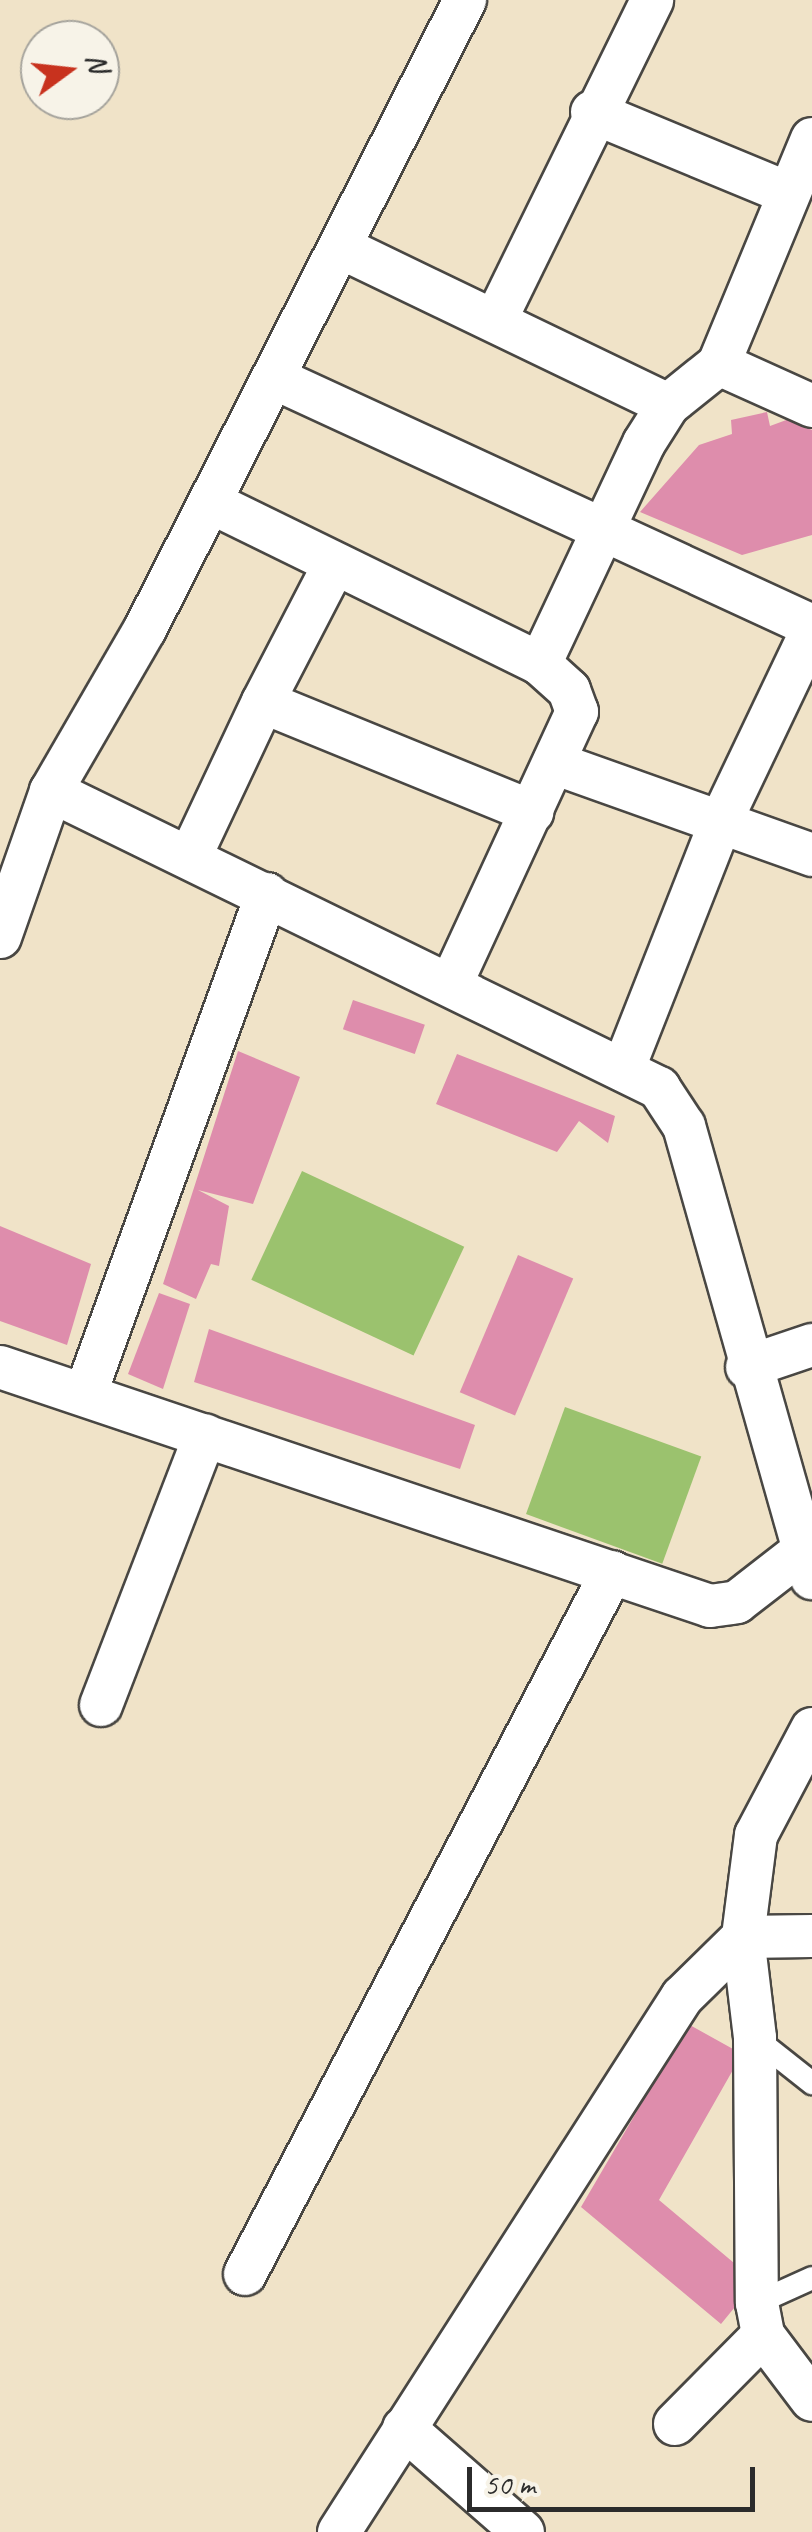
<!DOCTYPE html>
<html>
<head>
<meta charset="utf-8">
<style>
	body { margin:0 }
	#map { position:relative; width:812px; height:2532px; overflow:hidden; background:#f0e3c8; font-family:Caveat,sans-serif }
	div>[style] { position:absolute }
	.green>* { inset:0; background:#9bc26e; transform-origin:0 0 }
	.building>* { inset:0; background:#de8dac; transform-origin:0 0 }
	.roads { filter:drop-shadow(2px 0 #494743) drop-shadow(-2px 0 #494743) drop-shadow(0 2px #494743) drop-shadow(0 -2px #494743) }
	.service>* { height:22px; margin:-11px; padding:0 11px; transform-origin:11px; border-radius:11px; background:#fff }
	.minor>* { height:42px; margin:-21px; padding:0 21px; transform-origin:21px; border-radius:21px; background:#fff }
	span { translate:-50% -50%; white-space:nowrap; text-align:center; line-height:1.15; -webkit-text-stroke:10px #f7f3e8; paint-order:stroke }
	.north { position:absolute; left:20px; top:20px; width:100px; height:100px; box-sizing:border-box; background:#f7f3e8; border:2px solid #a5a39c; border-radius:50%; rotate:75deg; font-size:28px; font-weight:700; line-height:40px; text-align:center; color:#2b2b2b }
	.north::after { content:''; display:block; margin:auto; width:35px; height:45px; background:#c8321e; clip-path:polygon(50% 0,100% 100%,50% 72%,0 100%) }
	.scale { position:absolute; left:467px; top:2467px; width:288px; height:45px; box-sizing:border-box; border:5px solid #2b2b2b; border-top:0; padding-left:12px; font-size:30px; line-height:35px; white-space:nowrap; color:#2b2b2b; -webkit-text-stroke:8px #f7f3e8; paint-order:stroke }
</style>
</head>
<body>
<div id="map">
	<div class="green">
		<div style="left:302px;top:1171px;width:179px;height:120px;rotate:25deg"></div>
		<div style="left:565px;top:1407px;width:145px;height:114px;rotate:20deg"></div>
	</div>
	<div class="building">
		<div style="clip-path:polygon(767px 412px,770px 426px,789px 419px,812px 430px,812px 535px,742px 555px,640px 512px,699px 445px,732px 434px,731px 420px)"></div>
		<div style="left:353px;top:1000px;width:76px;height:31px;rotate:19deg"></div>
		<div style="clip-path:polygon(238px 1051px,300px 1077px,253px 1204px,198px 1190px,229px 1206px,219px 1266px,211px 1264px,196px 1299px,163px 1284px)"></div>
		<div style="clip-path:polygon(457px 1054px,615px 1116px,608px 1143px,579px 1121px,557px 1152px,436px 1104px)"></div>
		<div style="clip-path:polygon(0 1226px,91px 1264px,67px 1345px,0 1321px)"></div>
		<div style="left:518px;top:1255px;width:60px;height:149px;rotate:23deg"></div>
		<div style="clip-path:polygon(159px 1293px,190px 1304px,163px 1389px,128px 1374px)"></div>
		<div style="clip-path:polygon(209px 1329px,475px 1425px,460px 1469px,194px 1382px)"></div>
		<div style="clip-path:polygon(688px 2024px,742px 2054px,659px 2200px,740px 2268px,739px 2302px,721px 2324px,581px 2207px)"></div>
	</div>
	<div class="roads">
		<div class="service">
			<div style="left:755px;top:2038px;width:73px;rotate:38.3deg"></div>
			<div style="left:757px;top:2303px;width:60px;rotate:-24.4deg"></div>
		</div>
		<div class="minor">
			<div style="left:465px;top:0;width:706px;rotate:116.96deg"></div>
			<div style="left:145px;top:629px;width:187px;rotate:120.1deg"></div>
			<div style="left:51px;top:791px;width:677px;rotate:26.03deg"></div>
			<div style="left:659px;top:1088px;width:45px;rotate:56.7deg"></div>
			<div style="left:684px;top:1126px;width:470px;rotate:74.2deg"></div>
			<div style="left:592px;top:112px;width:212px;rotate:22.5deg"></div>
			<div style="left:812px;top:139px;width:243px;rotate:112.5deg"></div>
			<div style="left:719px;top:364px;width:102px;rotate:24.3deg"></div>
			<div style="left:340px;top:247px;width:364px;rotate:25.7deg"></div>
			<div style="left:496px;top:319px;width:355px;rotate:-63.9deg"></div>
			<div style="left:274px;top:378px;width:592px;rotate:24.75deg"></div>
			<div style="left:210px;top:502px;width:368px;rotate:26.1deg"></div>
			<div style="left:540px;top:664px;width:244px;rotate:-64.8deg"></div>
			<div style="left:644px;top:443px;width:45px;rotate:-57.7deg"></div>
			<div style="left:668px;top:405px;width:65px;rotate:-38.8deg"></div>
			<div style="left:263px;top:702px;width:154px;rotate:-62.6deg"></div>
			<div style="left:554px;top:763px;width:274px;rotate:19.6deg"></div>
			<div style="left:190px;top:857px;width:171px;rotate:-64.8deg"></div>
			<div style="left:263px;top:702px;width:291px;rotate:22.2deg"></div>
			<div style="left:0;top:937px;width:155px;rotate:-70.7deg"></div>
			<div style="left:452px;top:982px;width:298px;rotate:-65.2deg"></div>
			<div style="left:577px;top:712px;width:23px;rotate:-110deg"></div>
			<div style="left:569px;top:690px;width:39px;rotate:-138deg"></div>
			<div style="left:625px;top:1065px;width:262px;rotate:-68.5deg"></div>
			<div style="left:721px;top:821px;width:212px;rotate:-64.5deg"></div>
			<div style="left:0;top:1367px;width:749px;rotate:18.6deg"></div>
			<div style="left:710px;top:1606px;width:27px;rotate:-8deg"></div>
			<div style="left:737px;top:1602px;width:85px;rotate:-37.8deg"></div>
			<div style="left:747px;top:1367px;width:69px;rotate:-18.7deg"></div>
			<div style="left:85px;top:1395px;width:533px;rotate:-70.04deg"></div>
			<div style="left:101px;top:1705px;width:289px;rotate:-68.9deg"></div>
			<div style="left:812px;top:1729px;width:120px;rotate:117.8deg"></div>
			<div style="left:756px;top:1835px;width:103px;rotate:97.3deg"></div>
			<div style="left:743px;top:1937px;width:102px;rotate:83.2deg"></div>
			<div style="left:755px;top:2038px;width:265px;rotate:89.6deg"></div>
			<div style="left:757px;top:2303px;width:33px;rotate:79deg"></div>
			<div style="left:763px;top:2335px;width:81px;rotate:53deg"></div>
			<div style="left:245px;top:2274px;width:792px;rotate:-62.4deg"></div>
			<div style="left:675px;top:2424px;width:125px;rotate:-45.3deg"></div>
			<div style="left:404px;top:2428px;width:158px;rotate:41.2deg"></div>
			<div style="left:339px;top:2532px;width:636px;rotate:-57.34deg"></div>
			<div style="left:682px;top:1997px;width:86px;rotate:-44.5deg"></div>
			<div style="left:743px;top:1937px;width:69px;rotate:-0.8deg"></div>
		</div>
	</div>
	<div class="north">N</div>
	<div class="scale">50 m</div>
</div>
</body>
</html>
